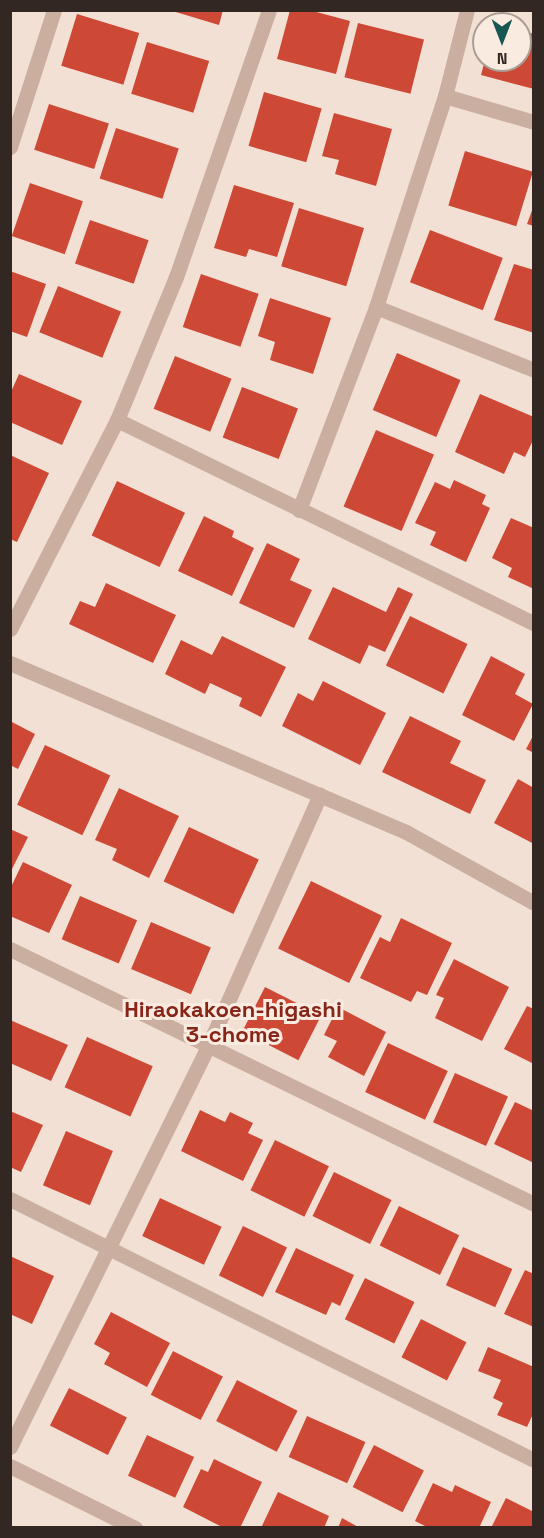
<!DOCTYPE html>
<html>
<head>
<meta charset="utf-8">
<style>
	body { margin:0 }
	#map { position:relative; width:544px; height:1538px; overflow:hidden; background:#f2e0d4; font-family:"Space Grotesk",sans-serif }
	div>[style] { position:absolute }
	.building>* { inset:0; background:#ce4836; transform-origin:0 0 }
	.minor>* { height:15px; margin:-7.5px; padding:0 7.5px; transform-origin:7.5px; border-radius:7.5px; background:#caaea0 }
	span { translate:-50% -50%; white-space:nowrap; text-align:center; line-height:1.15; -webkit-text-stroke:6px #faebe1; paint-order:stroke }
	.neighbourhood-label { font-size:22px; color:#872518; font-weight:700 }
	.frame { position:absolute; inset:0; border:12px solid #332724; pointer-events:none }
	.north { position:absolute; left:472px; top:12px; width:60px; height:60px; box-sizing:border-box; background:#faebe1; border:2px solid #aa9d95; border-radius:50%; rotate:180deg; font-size:16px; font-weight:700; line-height:24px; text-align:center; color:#332724 }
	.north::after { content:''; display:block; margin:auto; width:21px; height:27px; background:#175753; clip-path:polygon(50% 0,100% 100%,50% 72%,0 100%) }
</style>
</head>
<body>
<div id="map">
	<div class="building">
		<div style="clip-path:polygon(169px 10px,223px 10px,219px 25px)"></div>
		<div style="clip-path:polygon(290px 10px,309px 10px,350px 21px,336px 74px,277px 59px)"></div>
		<div style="left:77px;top:14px;width:65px;height:54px;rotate:17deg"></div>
		<div style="left:358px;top:23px;width:68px;height:56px;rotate:14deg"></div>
		<div style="clip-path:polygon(520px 30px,534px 34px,534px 89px,481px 75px,485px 60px,520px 60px)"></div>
		<div style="left:147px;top:42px;width:65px;height:54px;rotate:17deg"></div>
		<div style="left:264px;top:92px;width:60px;height:56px;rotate:16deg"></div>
		<div style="left:49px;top:104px;width:63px;height:48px;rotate:18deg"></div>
		<div style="clip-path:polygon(334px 113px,392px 129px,376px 186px,335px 174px,339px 160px,322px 156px)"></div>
		<div style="left:116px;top:128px;width:66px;height:53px;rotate:18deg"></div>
		<div style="left:465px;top:151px;width:71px;height:57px;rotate:17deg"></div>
		<div style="left:30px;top:183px;width:56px;height:56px;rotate:19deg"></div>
		<div style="clip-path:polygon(234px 185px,294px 203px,277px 257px,249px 249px,246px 257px,214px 248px)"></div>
		<div style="clip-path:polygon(534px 205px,534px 226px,527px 224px)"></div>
		<div style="left:299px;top:208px;width:68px;height:61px;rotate:17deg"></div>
		<div style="left:90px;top:220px;width:62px;height:46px;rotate:19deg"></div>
		<div style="left:430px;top:230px;width:78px;height:56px;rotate:21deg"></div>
		<div style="clip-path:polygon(514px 264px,534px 270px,534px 333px,494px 320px)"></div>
		<div style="clip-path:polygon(10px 271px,46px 284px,27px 337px,10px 331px)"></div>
		<div style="left:201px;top:274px;width:61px;height:56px;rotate:19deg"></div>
		<div style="left:58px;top:286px;width:68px;height:50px;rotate:22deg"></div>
		<div style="clip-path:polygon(270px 298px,331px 318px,313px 374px,270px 360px,275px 342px,258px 336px)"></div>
		<div style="left:397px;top:353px;width:69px;height:62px;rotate:23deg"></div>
		<div style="left:175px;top:356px;width:61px;height:57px;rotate:22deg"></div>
		<div style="clip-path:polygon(19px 374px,82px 401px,62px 445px,10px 422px,10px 394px)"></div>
		<div style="left:242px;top:387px;width:60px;height:54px;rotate:21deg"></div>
		<div style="clip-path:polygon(480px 394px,534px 417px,534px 438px,525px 457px,514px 452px,504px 474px,455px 452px)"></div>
		<div style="left:376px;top:430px;width:63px;height:83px;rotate:23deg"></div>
		<div style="clip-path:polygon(10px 455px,49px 473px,17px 542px,10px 539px)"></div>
		<div style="clip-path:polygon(454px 480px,486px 495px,482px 504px,490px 508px,466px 562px,430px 545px,436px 532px,415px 523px,435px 482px,450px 489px)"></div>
		<div style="left:117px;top:481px;width:75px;height:60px;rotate:25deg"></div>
		<div style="clip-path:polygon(204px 516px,234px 531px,232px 537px,254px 548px,232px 596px,178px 571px)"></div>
		<div style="clip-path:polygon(511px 518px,534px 528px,534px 589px,508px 577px,512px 568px,492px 558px)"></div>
		<div style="clip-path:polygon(267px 543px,300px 559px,290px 580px,312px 590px,294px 628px,239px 603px)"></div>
		<div style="clip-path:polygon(106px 583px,176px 615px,153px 663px,69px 624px,80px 601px,95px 607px)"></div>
		<div style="clip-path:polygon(333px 587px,386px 612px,398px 587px,413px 594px,385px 652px,369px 645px,360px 664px,308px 639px)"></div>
		<div style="left:410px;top:616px;width:64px;height:55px;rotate:26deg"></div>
		<div style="clip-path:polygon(222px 636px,286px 667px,261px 717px,239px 706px,242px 698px,210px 683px,205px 694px,165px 674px,181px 640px,212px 655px)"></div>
		<div style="clip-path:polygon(491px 656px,525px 674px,515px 694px,533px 704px,514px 741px,462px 715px)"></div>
		<div style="clip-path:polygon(323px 681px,386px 713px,360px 765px,282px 726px,298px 693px,313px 701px)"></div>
		<div style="clip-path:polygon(410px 716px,461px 741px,450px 763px,486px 780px,470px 814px,382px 772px)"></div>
		<div style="clip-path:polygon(10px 721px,35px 734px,18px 769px,10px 765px)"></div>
		<div style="clip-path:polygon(534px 734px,534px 753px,526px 749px)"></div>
		<div style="left:45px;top:745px;width:72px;height:66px;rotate:25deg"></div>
		<div style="clip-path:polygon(518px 779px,534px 788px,534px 844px,494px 823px)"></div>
		<div style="clip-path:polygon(119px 788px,179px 816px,149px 878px,112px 860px,117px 849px,95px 840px)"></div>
		<div style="left:189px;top:827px;width:77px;height:60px;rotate:25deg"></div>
		<div style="clip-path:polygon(10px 829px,28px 837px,10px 873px)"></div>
		<div style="clip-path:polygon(23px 862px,72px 885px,49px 933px,10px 916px,10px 889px)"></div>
		<div style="left:311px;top:881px;width:79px;height:75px;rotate:26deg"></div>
		<div style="left:80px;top:896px;width:62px;height:47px;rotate:23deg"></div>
		<div style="clip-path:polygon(401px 918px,452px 943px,427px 995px,417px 991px,411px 1002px,360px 978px,380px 937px,390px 942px)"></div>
		<div style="left:151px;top:922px;width:65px;height:51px;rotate:23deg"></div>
		<div style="clip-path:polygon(454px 959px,509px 987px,482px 1041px,435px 1018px,444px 998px,436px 995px)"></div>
		<div style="left:265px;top:987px;width:63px;height:50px;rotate:27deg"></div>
		<div style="clip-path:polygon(527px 1006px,534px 1009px,534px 1064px,504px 1049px)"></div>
		<div style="clip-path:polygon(338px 1007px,386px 1032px,364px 1076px,328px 1057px,337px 1041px,324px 1035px)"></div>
		<div style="clip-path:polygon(10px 1020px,68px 1045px,51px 1081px,10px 1063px)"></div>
		<div style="left:87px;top:1037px;width:72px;height:55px;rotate:24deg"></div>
		<div style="left:388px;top:1043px;width:66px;height:54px;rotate:25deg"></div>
		<div style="left:455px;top:1073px;width:58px;height:54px;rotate:24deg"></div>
		<div style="clip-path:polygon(515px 1102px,534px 1111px,534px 1163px,494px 1144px)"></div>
		<div style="clip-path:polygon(200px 1110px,225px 1122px,230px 1112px,253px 1123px,248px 1133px,263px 1140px,243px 1181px,181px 1151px)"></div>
		<div style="clip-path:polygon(10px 1111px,43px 1125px,21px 1172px,10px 1167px)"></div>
		<div style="left:66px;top:1131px;width:51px;height:59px;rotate:23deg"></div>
		<div style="left:275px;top:1140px;width:60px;height:56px;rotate:26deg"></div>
		<div style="left:334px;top:1172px;width:64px;height:49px;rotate:26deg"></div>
		<div style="left:160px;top:1198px;width:68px;height:42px;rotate:25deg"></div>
		<div style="left:399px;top:1206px;width:67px;height:44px;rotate:26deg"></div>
		<div style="left:243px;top:1226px;width:49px;height:55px;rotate:26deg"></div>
		<div style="left:463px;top:1247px;width:54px;height:42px;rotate:24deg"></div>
		<div style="clip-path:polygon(296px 1248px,354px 1275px,340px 1306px,332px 1302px,326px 1315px,275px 1292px)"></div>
		<div style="clip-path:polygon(10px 1256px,54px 1276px,32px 1324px,10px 1314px)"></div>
		<div style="clip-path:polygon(525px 1270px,534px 1274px,534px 1327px,504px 1314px)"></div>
		<div style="left:365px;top:1278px;width:55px;height:46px;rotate:26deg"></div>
		<div style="clip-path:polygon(111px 1312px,170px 1343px,147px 1387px,104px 1364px,110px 1353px,94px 1344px)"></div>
		<div style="left:421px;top:1319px;width:51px;height:43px;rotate:27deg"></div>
		<div style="clip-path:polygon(488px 1347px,534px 1367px,534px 1412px,527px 1427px,497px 1415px,503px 1403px,493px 1398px,501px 1380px,478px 1371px)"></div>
		<div style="left:173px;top:1351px;width:56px;height:49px;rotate:27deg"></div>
		<div style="left:237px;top:1380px;width:68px;height:46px;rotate:27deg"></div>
		<div style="left:69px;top:1388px;width:65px;height:42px;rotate:27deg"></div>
		<div style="left:307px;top:1416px;width:64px;height:45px;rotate:24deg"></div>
		<div style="left:147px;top:1435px;width:52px;height:45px;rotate:25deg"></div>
		<div style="left:374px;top:1445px;width:56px;height:47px;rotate:27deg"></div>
		<div style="clip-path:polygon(214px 1459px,262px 1482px,240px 1528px,224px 1528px,183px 1507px,201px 1469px,208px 1472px)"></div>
		<div style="clip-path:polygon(433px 1483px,452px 1492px,455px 1485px,491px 1502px,479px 1528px,429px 1528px,415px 1521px)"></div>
		<div style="clip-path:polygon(278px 1492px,329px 1516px,324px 1528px,261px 1528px)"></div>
		<div style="clip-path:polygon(506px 1498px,534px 1512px,534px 1528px,491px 1528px)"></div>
		<div style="clip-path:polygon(342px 1518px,360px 1528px,338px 1528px)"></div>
	</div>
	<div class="minor">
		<div style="left:445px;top:96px;width:93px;rotate:16.3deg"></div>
		<div style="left:10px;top:147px;width:144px;rotate:-72.2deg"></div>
		<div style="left:376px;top:307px;width:170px;rotate:21.7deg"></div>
		<div style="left:117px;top:420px;width:464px;rotate:26deg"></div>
		<div style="left:299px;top:510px;width:217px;rotate:-69.2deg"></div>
		<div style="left:376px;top:307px;width:222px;rotate:-71.9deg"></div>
		<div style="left:445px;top:96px;width:89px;rotate:-75.7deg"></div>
		<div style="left:10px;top:629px;width:235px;rotate:-62.9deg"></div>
		<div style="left:117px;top:420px;width:155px;rotate:-67.6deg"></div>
		<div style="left:176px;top:277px;width:283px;rotate:-70.8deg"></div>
		<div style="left:10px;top:663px;width:431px;rotate:23.1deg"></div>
		<div style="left:406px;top:832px;width:146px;rotate:29deg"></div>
		<div style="left:10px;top:949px;width:583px;rotate:25.95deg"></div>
		<div style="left:10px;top:1199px;width:585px;rotate:26.48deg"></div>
		<div style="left:10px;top:1447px;width:449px;rotate:-63.7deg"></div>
		<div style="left:209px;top:1044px;width:273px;rotate:-66deg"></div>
		<div style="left:10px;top:1466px;width:140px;rotate:26.4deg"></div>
	</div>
	<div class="neighbourhood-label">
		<span style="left:233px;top:1022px">Hiraokakoen-higashi<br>3-chome</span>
	</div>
	<div class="frame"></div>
	<div class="north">N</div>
</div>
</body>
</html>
